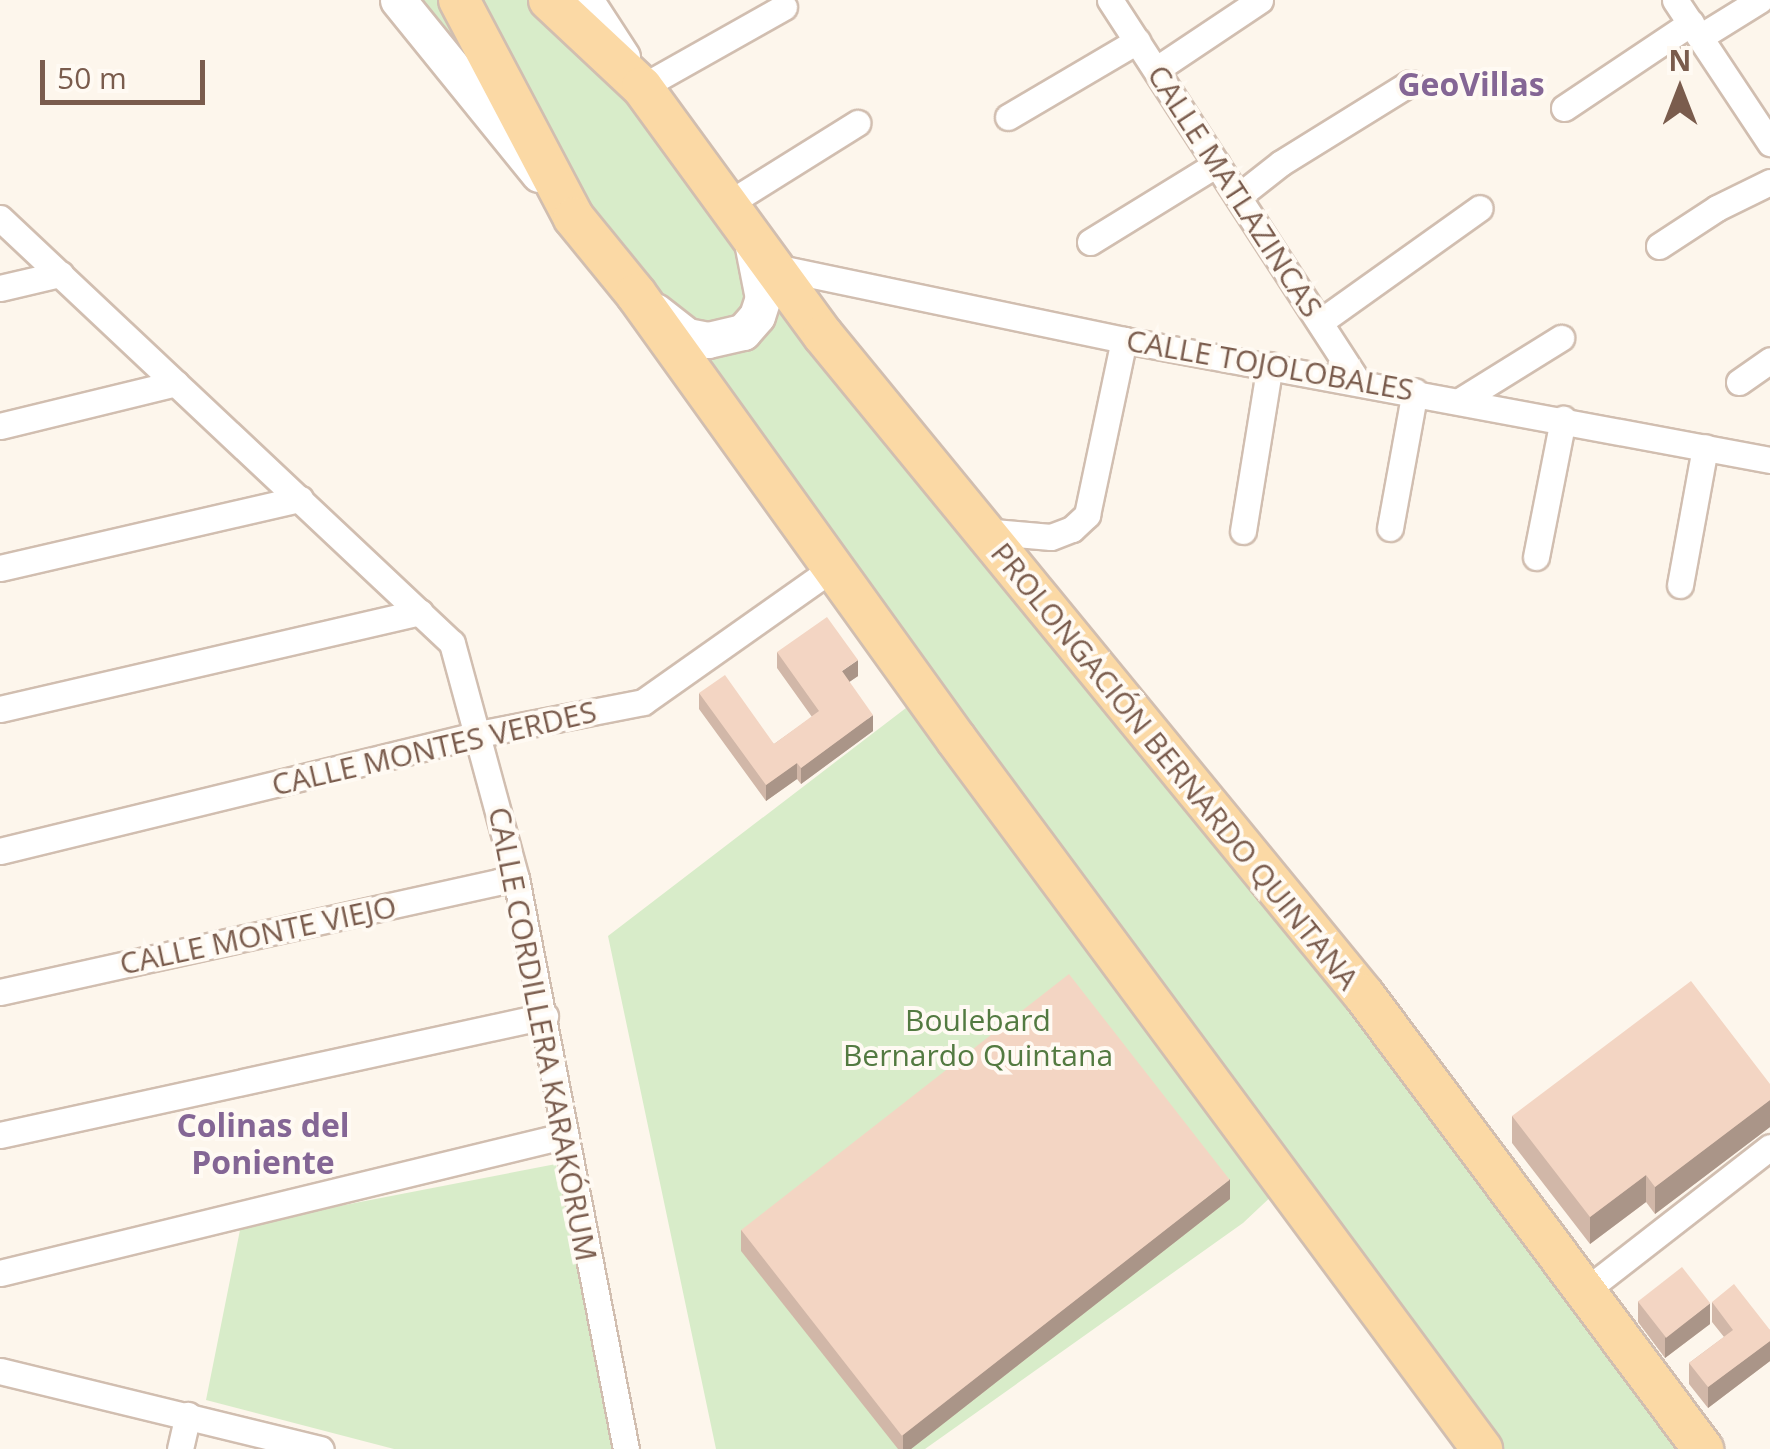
<!DOCTYPE html>
<html>
<head>
<meta charset="utf-8">
<style>
	body { margin:0 }
	#map { position:relative; width:1770px; height:1449px; overflow:hidden; background:#fdf6ec; font-family:"Open Sans",sans-serif }
	div>[style] { position:absolute }
	.green>* { inset:0; background:#d8ecc9 }
	.roads { filter:drop-shadow(2px 0 #d1beb0) drop-shadow(-2px 0 #d1beb0) drop-shadow(0 2px #d1beb0) drop-shadow(0 -2px #d1beb0) }
	.street>* { height:25px; margin:-12.5px; padding:0 12.5px; transform-origin:12.5px; border-radius:12.5px; background:#fff }
	.secondary>* { height:35px; margin:-17.5px; padding:0 17.5px; transform-origin:17.5px; border-radius:17.5px; background:#fff }
	.primary>* { height:40px; margin:-20px; padding:0 20px; transform-origin:20px; border-radius:20px; background:#fbd9a5 }
	.wall>* { inset:0; background:#d1b7a8 }
	.shaded-wall>* { inset:0; background:#aa9588 }
	.building>* { inset:0; background:#f3d5c3; transform-origin:0 0 }
	span { translate:-50% -50%; white-space:nowrap; text-align:center; line-height:1.15; -webkit-text-stroke:8px #fffaf3; paint-order:stroke }
	.street-label { font-size:30px; color:#7a5c4d }
	.park-label { font-size:30px; color:#537a41 }
	.neighbourhood-label { font-size:32px; color:#846695; font-weight:700 }
	.north { position:absolute; left:1630px; top:40px; width:100px; height:100px; -webkit-text-stroke:8px #fffaf3; paint-order:stroke; rotate:0deg; font-size:28px; font-weight:700; line-height:40px; text-align:center; color:#7a5c4d }
	.north::after { content:''; display:block; margin:auto; width:35px; height:45px; background:#7a5c4d; clip-path:polygon(50% 0,100% 100%,50% 72%,0 100%) }
	.scale { position:absolute; left:40px; top:60px; width:165px; height:45px; box-sizing:border-box; border:5px solid #7a5c4d; border-top:0; padding-left:12px; font-size:30px; line-height:35px; white-space:nowrap; color:#7a5c4d; -webkit-text-stroke:8px #fffaf3; paint-order:stroke }
</style>
</head>
<body>
<div id="map">
	<div class="green">
		<div style="clip-path:polygon(384px 0,592px 0,907px 457px,1570px 1290px,1688px 1449px,1495px 1449px,1292px 1177px,1243px 1223px,925px 1449px,716px 1449px,608px 936px,936px 685px)"></div>
		<div style="clip-path:polygon(556px 1164px,623px 1449px,394px 1449px,206px 1400px,241px 1225px)"></div>
	</div>
	<div class="roads">
		<div class="street">
			<div style="left:1110px;top:0;width:455px;rotate:57deg"></div>
			<div style="left:1675px;top:0;width:172px;rotate:56.4deg"></div>
			<div style="left:1700px;top:37px;width:70px;rotate:-31.7deg"></div>
			<div style="left:1157px;top:69px;width:124px;rotate:-33.8deg"></div>
			<div style="left:642px;top:87px;width:163px;rotate:-29.4deg"></div>
			<div style="left:1564px;top:108px;width:153px;rotate:-33.8deg"></div>
			<div style="left:1008px;top:117px;width:150px;rotate:-30.5deg"></div>
			<div style="left:1239px;top:196px;width:53px;rotate:-38.2deg"></div>
			<div style="left:1281px;top:163px;width:152px;rotate:-31.8deg"></div>
			<div style="left:726px;top:205px;width:155px;rotate:-32deg"></div>
			<div style="left:0;top:218px;width:620px;rotate:43.24deg"></div>
			<div style="left:452px;top:643px;width:244px;rotate:74.8deg"></div>
			<div style="left:516px;top:878px;width:581px;rotate:79.1deg"></div>
			<div style="left:1090px;top:242px;width:149px;rotate:-31.6deg"></div>
			<div style="left:1659px;top:246px;width:69px;rotate:-33.2deg"></div>
			<div style="left:1717px;top:208px;width:59px;rotate:-26.1deg"></div>
			<div style="left:770px;top:266px;width:362px;rotate:11.8deg"></div>
			<div style="left:1124px;top:340px;width:657px;rotate:10.52deg"></div>
			<div style="left:0;top:288px;width:62px;rotate:-13.1deg"></div>
			<div style="left:1320px;top:322px;width:196px;rotate:-35.5deg"></div>
			<div style="left:1739px;top:382px;width:38px;rotate:-35deg"></div>
			<div style="left:1461px;top:400px;width:118px;rotate:-31.8deg"></div>
			<div style="left:0;top:426px;width:181px;rotate:-13.7deg"></div>
			<div style="left:1390px;top:528px;width:139px;rotate:-79.7deg"></div>
			<div style="left:982px;top:531px;width:69px;rotate:5deg"></div>
			<div style="left:1051px;top:537px;width:22px;rotate:-21deg"></div>
			<div style="left:1072px;top:529px;width:21px;rotate:-43deg"></div>
			<div style="left:1087px;top:515px;width:179px;rotate:-78.1deg"></div>
			<div style="left:1243px;top:531px;width:168px;rotate:-80.8deg"></div>
			<div style="left:1536px;top:557px;width:141px;rotate:-78.9deg"></div>
			<div style="left:0;top:568px;width:308px;rotate:-13deg"></div>
			<div style="left:1680px;top:585px;width:140px;rotate:-79.7deg"></div>
			<div style="left:0;top:709px;width:431px;rotate:-13deg"></div>
			<div style="left:0;top:851px;width:493px;rotate:-13.7deg"></div>
			<div style="left:479px;top:734px;width:167px;rotate:-11deg"></div>
			<div style="left:643px;top:702px;width:232px;rotate:-35.2deg"></div>
			<div style="left:0;top:992px;width:528px;rotate:-12.46deg"></div>
			<div style="left:0;top:1135px;width:558px;rotate:-12.32deg"></div>
			<div style="left:0;top:1273px;width:579px;rotate:-13.68deg"></div>
			<div style="left:1585px;top:1291px;width:234px;rotate:-37.9deg"></div>
			<div style="left:0;top:1371px;width:330px;rotate:13.7deg"></div>
			<div style="left:180px;top:1449px;width:35px;rotate:-77deg"></div>
		</div>
		<div class="secondary">
			<div style="left:398px;top:0;width:224px;rotate:51deg"></div>
			<div style="left:585px;top:0;width:68px;rotate:57deg"></div>
			<div style="left:655px;top:311px;width:41px;rotate:38deg"></div>
			<div style="left:687px;top:336px;width:21px;rotate:11deg"></div>
			<div style="left:708px;top:340px;width:36px;rotate:-13deg"></div>
			<div style="left:743px;top:332px;width:21px;rotate:-49deg"></div>
			<div style="left:757px;top:316px;width:19px;rotate:-72deg"></div>
			<div style="left:763px;top:298px;width:57px;rotate:-101.1deg"></div>
		</div>
		<div class="primary">
			<div style="left:459px;top:0;width:246px;rotate:62.2deg"></div>
			<div style="left:574px;top:218px;width:98px;rotate:50.8deg"></div>
			<div style="left:636px;top:294px;width:548px;rotate:54.28deg"></div>
			<div style="left:956px;top:739px;width:884px;rotate:53.47deg"></div>
			<div style="left:549px;top:0;width:127px;rotate:43.1deg"></div>
			<div style="left:642px;top:87px;width:307px;rotate:53.9deg"></div>
			<div style="left:823px;top:335px;width:853px;rotate:50.66deg"></div>
			<div style="left:1364px;top:995px;width:567px;rotate:53.25deg"></div>
		</div>
	</div>
	<div class="wall">
		<div style="clip-path:polygon(777px 652px,858px 676px,849px 682px,873px 731px,801px 784px,797px 779px,766px 801px,699px 709px,699px 693px,774px 744px,812px 717px,777px 668px)"></div>
		<div style="clip-path:polygon(1770px 1084px,1770px 1127px,1655px 1214px,1646px 1202px,1590px 1244px,1512px 1143px,1512px 1116px)"></div>
		<div style="clip-path:polygon(1230px 1199px,911px 1449px,898px 1449px,741px 1251px,741px 1230px)"></div>
		<div style="clip-path:polygon(1638px 1301px,1710px 1324px,1665px 1358px,1638px 1322px)"></div>
		<div style="clip-path:polygon(1712px 1302px,1770px 1330px,1770px 1361px,1708px 1408px,1689px 1384px,1689px 1363px,1724px 1337px,1712px 1322px)"></div>
	</div>
	<div class="shaded-wall">
		<div style="clip-path:polygon(858px 660px,858px 676px,842px 687px,842px 671px)"></div>
		<div style="clip-path:polygon(873px 715px,873px 731px,801px 784px,801px 768px)"></div>
		<div style="clip-path:polygon(797px 763px,797px 779px,766px 801px,766px 785px)"></div>
		<div style="clip-path:polygon(1770px 1100px,1770px 1127px,1655px 1214px,1655px 1187px)"></div>
		<div style="clip-path:polygon(1646px 1175px,1646px 1202px,1590px 1244px,1590px 1217px)"></div>
		<div style="clip-path:polygon(1230px 1179px,1230px 1199px,911px 1449px,903px 1449px,903px 1435px)"></div>
		<div style="clip-path:polygon(1710px 1303px,1710px 1324px,1665px 1358px,1665px 1338px)"></div>
		<div style="clip-path:polygon(1770px 1341px,1770px 1361px,1708px 1408px,1708px 1387px)"></div>
	</div>
	<div class="building">
		<div style="clip-path:polygon(827px 617px,858px 660px,842px 671px,873px 715px,801px 768px,797px 763px,766px 785px,699px 693px,725px 675px,774px 744px,819px 711px,777px 652px)"></div>
		<div style="left:1069px;top:974px;width:261px;height:416px;rotate:52deg"></div>
		<div style="clip-path:polygon(1691px 981px,1770px 1084px,1770px 1100px,1655px 1187px,1646px 1175px,1590px 1217px,1512px 1116px)"></div>
		<div style="left:1682px;top:1267px;width:46px;height:56px;rotate:52deg"></div>
		<div style="clip-path:polygon(1734px 1284px,1770px 1330px,1770px 1341px,1708px 1387px,1689px 1363px,1733px 1330px,1712px 1302px)"></div>
	</div>
	<div class="street-label">
		<span style="left:1235px;top:191px;rotate:57deg">CALLE MATLAZINCAS</span>
		<span style="left:1270px;top:365px;rotate:10deg">CALLE TOJOLOBALES</span>
		<span style="left:434px;top:748px;rotate:-13deg">CALLE MONTES VERDES</span>
		<span style="left:1175px;top:766px;rotate:51deg">PROLONGACIÓN BERNARDO QUINTANA</span>
		<span style="left:258px;top:935px;rotate:-12deg">CALLE MONTE VIEJO</span>
		<span style="left:543px;top:1034px;rotate:79deg">CALLE CORDILLERA KARAKÓRUM</span>
	</div>
	<div class="park-label">
		<span style="left:978px;top:1037px">Boulebard<br>Bernardo Quintana</span>
	</div>
	<div class="neighbourhood-label">
		<span style="left:1471px;top:84px">GeoVillas</span>
		<span style="left:263px;top:1144px">Colinas del<br>Poniente</span>
	</div>
	<div class="north">N</div>
	<div class="scale">50 m</div>
</div>
</body>
</html>
